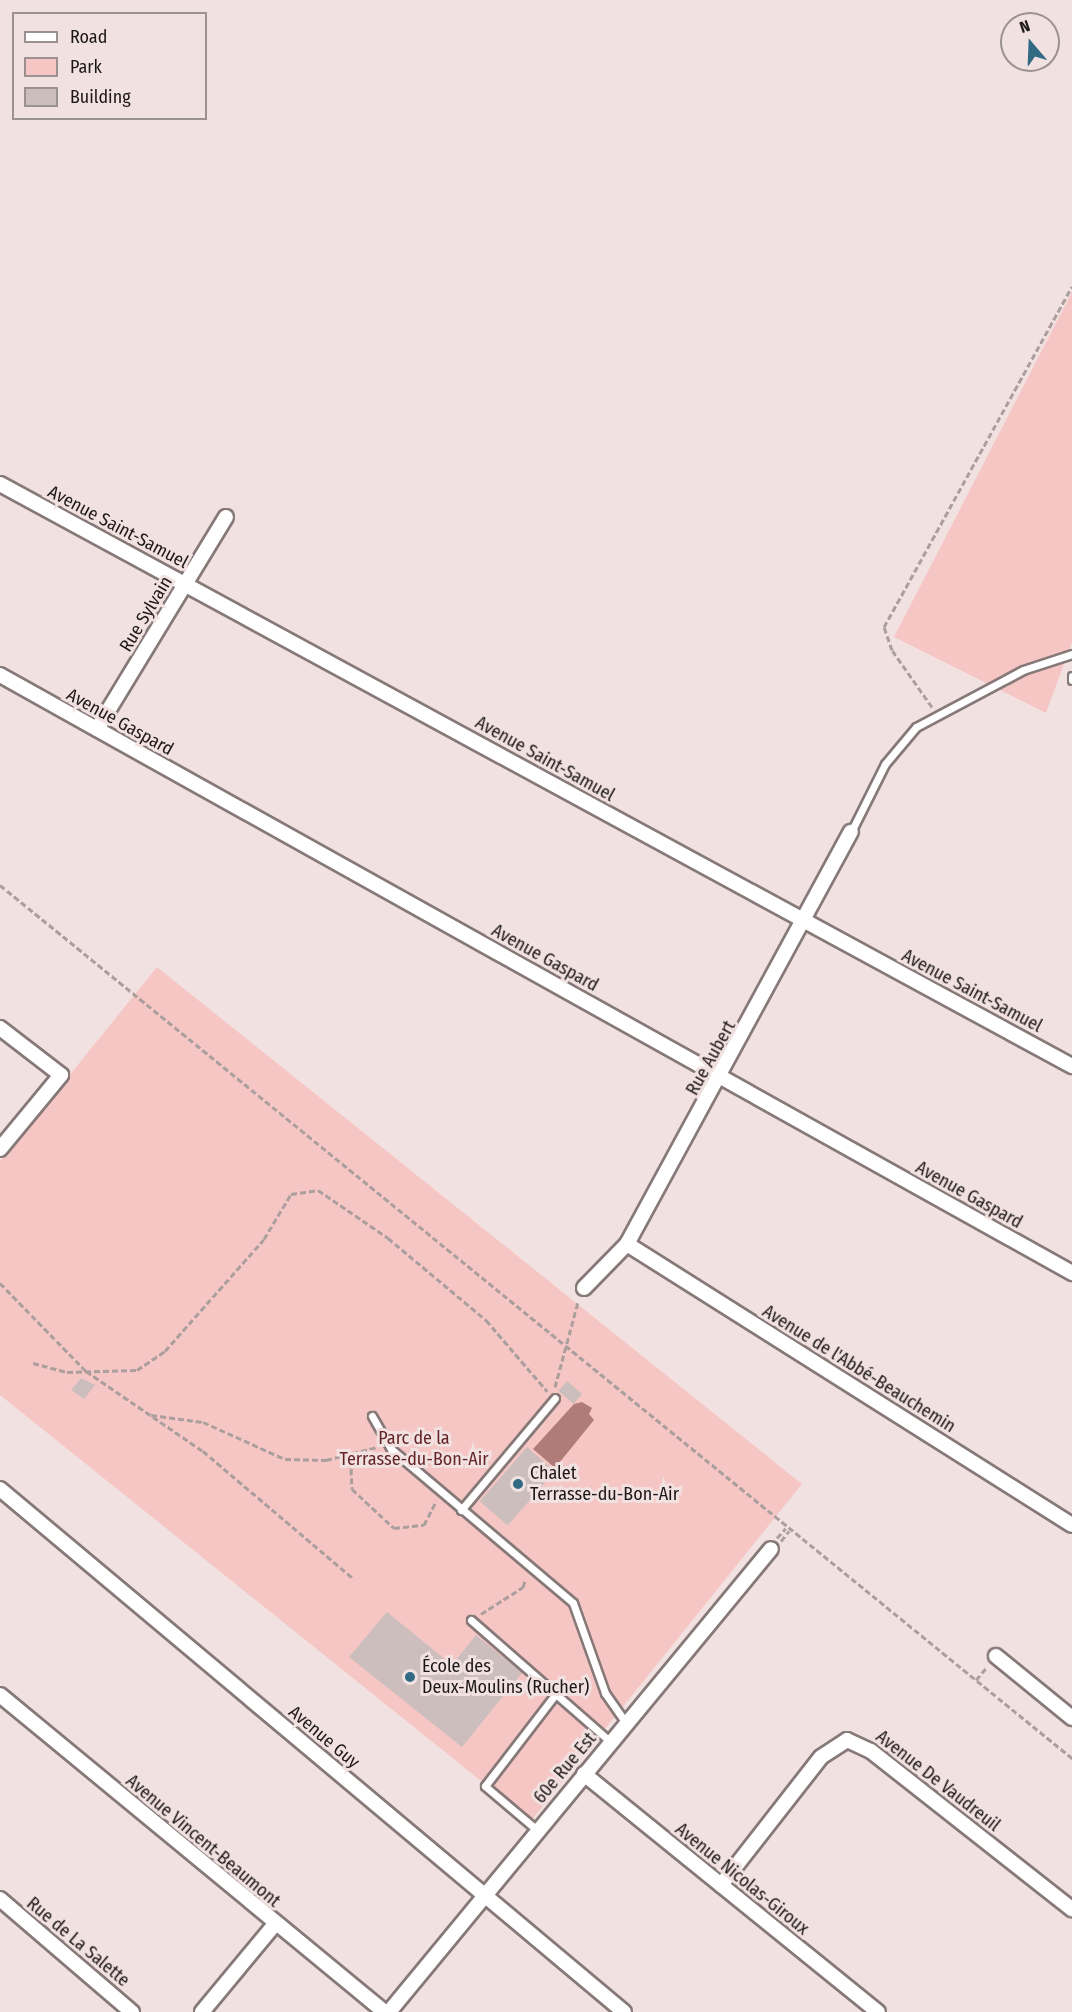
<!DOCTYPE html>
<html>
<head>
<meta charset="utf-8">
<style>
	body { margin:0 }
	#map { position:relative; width:1072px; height:2012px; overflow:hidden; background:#f1e2e1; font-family:"Fira Sans Condensed",sans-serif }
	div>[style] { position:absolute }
	.green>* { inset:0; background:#f6c6c4 }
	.water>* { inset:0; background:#af7c7a }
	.building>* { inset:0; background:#cdbebe; transform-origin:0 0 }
	.path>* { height:3px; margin-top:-1.5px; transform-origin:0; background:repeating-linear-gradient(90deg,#ab9f9e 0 6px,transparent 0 9px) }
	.roads { filter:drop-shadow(2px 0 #867978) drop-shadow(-2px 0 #867978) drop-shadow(0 2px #867978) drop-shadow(0 -2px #867978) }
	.service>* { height:7px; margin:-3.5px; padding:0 3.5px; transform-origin:3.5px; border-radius:3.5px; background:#fff }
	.minor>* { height:14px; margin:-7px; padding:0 7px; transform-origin:7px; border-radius:7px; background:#fff }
	.dots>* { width:16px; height:16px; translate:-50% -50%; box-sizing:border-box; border:3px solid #f1e2e1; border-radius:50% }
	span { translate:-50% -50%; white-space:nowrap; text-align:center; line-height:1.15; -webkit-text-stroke:6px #f1e2e1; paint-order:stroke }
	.street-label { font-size:18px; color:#1d1818 }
	.park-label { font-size:18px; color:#652426 }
	.poi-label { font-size:18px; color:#1d1818 }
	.left { translate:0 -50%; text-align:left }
	.legend { position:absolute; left:12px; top:12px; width:195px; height:108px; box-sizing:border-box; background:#f1e2e1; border:2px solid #9c9191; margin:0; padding:8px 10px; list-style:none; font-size:18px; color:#1d1818 }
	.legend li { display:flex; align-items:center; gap:12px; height:30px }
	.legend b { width:30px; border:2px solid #9c9191 }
	.north { position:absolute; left:1000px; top:12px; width:60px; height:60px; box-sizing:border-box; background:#f1e2e1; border:2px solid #9c9191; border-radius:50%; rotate:341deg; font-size:16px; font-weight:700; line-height:24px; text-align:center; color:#1d1818 }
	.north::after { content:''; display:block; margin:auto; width:21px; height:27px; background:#326a84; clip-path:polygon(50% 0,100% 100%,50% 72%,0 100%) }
</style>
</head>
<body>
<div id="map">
	<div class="green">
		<div style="clip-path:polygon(1072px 292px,1072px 642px,1046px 713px,894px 637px)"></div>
		<div style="clip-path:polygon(157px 967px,802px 1484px,531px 1821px,0 1395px,0 1161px)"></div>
	</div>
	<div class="water">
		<div style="clip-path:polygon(582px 1402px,592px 1408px,589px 1414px,594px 1420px,555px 1468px,533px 1449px,574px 1404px)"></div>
	</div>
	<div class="building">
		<div style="clip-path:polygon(81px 1378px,95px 1385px,84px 1399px,71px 1390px)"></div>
		<div style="left:567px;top:1381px;width:20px;height:13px;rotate:41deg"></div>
		<div style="left:527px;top:1447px;width:37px;height:72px;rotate:41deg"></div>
		<div style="clip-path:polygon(387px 1612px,452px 1665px,476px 1635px,522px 1673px,462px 1747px,349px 1657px)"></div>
	</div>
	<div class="path">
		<div style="left:932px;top:707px;width:70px;rotate:-125.1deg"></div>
		<div style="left:892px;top:650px;width:24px;rotate:-109deg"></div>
		<div style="left:884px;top:627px;width:389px;rotate:-61.1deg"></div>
		<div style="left:0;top:885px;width:1383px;rotate:39.16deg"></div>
		<div style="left:0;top:1283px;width:123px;rotate:45.7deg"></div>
		<div style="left:86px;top:1371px;width:142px;rotate:34.4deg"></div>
		<div style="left:203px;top:1451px;width:198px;rotate:40.3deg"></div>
		<div style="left:33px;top:1363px;width:35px;rotate:15deg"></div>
		<div style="left:67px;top:1372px;width:70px;rotate:-1.6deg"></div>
		<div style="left:137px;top:1370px;width:34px;rotate:-34deg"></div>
		<div style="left:165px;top:1351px;width:149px;rotate:-48.5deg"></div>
		<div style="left:264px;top:1239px;width:52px;rotate:-59deg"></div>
		<div style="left:291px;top:1194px;width:27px;rotate:-8deg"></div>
		<div style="left:318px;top:1190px;width:85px;rotate:34.4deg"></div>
		<div style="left:388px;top:1238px;width:128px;rotate:39.9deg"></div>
		<div style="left:486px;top:1320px;width:94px;rotate:49.3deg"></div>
		<div style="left:555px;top:1387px;width:88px;rotate:-74.9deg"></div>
		<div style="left:151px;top:1415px;width:52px;rotate:7.7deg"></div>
		<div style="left:203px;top:1422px;width:90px;rotate:24.3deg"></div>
		<div style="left:285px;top:1459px;width:41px;rotate:1.4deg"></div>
		<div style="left:326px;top:1460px;width:53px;rotate:-14.3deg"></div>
		<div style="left:361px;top:1453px;width:19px;rotate:122deg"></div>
		<div style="left:351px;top:1469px;width:20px;rotate:87deg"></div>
		<div style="left:352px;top:1489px;width:57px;rotate:42.9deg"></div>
		<div style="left:394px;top:1528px;width:30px;rotate:-6deg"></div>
		<div style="left:424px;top:1525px;width:27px;rotate:-63deg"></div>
		<div style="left:777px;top:1538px;width:13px;rotate:-48deg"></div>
		<div style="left:781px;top:1541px;width:13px;rotate:-51deg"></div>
		<div style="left:481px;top:1614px;width:50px;rotate:-32.7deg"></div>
		<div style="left:523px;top:1587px;width:9px;rotate:-72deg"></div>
		<div style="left:976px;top:1680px;width:17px;rotate:-50deg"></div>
	</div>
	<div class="roads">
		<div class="service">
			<div style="left:1072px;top:676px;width:4px;rotate:90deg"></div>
			<div style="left:851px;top:832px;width:76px;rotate:-63.4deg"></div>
			<div style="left:885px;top:764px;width:48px;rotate:-50deg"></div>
			<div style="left:916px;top:727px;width:121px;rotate:-28deg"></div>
			<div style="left:1023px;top:670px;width:52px;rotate:-18.1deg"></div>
			<div style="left:372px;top:1416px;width:38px;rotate:60deg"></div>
			<div style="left:391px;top:1449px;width:238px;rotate:40.2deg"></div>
			<div style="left:573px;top:1603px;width:96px;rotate:70.4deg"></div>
			<div style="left:605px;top:1693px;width:38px;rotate:55deg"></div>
			<div style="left:461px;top:1510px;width:146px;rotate:-50deg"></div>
			<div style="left:471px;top:1620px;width:186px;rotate:41.1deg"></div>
			<div style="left:537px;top:1830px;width:68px;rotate:-139.8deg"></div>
			<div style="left:485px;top:1786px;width:113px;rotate:-52.5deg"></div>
		</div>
		<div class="minor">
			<div style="left:0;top:484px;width:1220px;rotate:28.5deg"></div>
			<div style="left:0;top:675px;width:1228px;rotate:29.15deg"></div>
			<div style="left:97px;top:729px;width:248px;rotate:-58.7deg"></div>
			<div style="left:0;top:1028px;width:77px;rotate:37.6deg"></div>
			<div style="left:61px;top:1075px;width:96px;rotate:129.5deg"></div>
			<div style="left:627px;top:1244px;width:526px;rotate:32.27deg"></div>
			<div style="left:584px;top:1288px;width:62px;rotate:-45.7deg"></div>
			<div style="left:627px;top:1244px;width:469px;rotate:-61.5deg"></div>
			<div style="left:0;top:1489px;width:814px;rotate:39.97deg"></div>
			<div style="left:996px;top:1656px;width:98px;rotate:39.2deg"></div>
			<div style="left:0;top:1695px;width:498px;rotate:39.5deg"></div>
			<div style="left:584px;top:1774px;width:378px;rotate:39deg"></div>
			<div style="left:721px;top:1885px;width:162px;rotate:-52deg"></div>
			<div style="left:821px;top:1757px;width:31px;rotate:-33deg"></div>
			<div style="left:847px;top:1740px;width:26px;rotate:25deg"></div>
			<div style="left:871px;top:1751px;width:256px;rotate:38.2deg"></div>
			<div style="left:0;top:1899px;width:174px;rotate:40.6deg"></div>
			<div style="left:202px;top:2012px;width:114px;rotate:-50.3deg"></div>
			<div style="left:389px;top:2012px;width:600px;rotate:-50.48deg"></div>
		</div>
	</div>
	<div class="dots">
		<div style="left:518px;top:1484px;background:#326a84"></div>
		<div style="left:410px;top:1677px;background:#326a84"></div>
	</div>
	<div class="street-label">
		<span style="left:118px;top:527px;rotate:28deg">Avenue Saint-Samuel</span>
		<span style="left:146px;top:614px;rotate:-59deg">Rue Sylvain</span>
		<span style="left:120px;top:722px;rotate:29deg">Avenue Gaspard</span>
		<span style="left:545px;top:759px;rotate:29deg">Avenue Saint-Samuel</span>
		<span style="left:545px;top:958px;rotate:29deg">Avenue Gaspard</span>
		<span style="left:972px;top:991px;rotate:28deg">Avenue Saint-Samuel</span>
		<span style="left:711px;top:1058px;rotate:-61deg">Rue Aubert</span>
		<span style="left:969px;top:1195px;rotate:29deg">Avenue Gaspard</span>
		<span style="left:859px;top:1369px;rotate:32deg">Avenue de l'Abbé-Beauchemin</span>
		<span style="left:324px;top:1737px;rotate:40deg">Avenue Guy</span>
		<span style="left:565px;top:1768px;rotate:-50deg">60e Rue Est</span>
		<span style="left:938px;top:1781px;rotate:38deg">Avenue De Vaudreuil</span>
		<span style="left:203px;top:1841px;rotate:40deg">Avenue Vincent-Beaumont</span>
		<span style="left:742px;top:1879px;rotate:39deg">Avenue Nicolas-Giroux</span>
		<span style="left:78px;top:1942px;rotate:40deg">Rue de La Salette</span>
	</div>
	<div class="park-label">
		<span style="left:414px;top:1449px">Parc de la<br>Terrasse-du-Bon-Air</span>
	</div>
	<div class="poi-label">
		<span class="left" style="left:530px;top:1484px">Chalet<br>Terrasse-du-Bon-Air</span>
		<span class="left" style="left:422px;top:1677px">École des<br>Deux-Moulins (Rucher)</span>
	</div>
	<ul class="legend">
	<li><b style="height:8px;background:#fff"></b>Road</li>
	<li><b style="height:16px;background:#f6c6c4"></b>Park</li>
	<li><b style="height:16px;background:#cdbebe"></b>Building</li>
	</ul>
	<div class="north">N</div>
</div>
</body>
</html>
